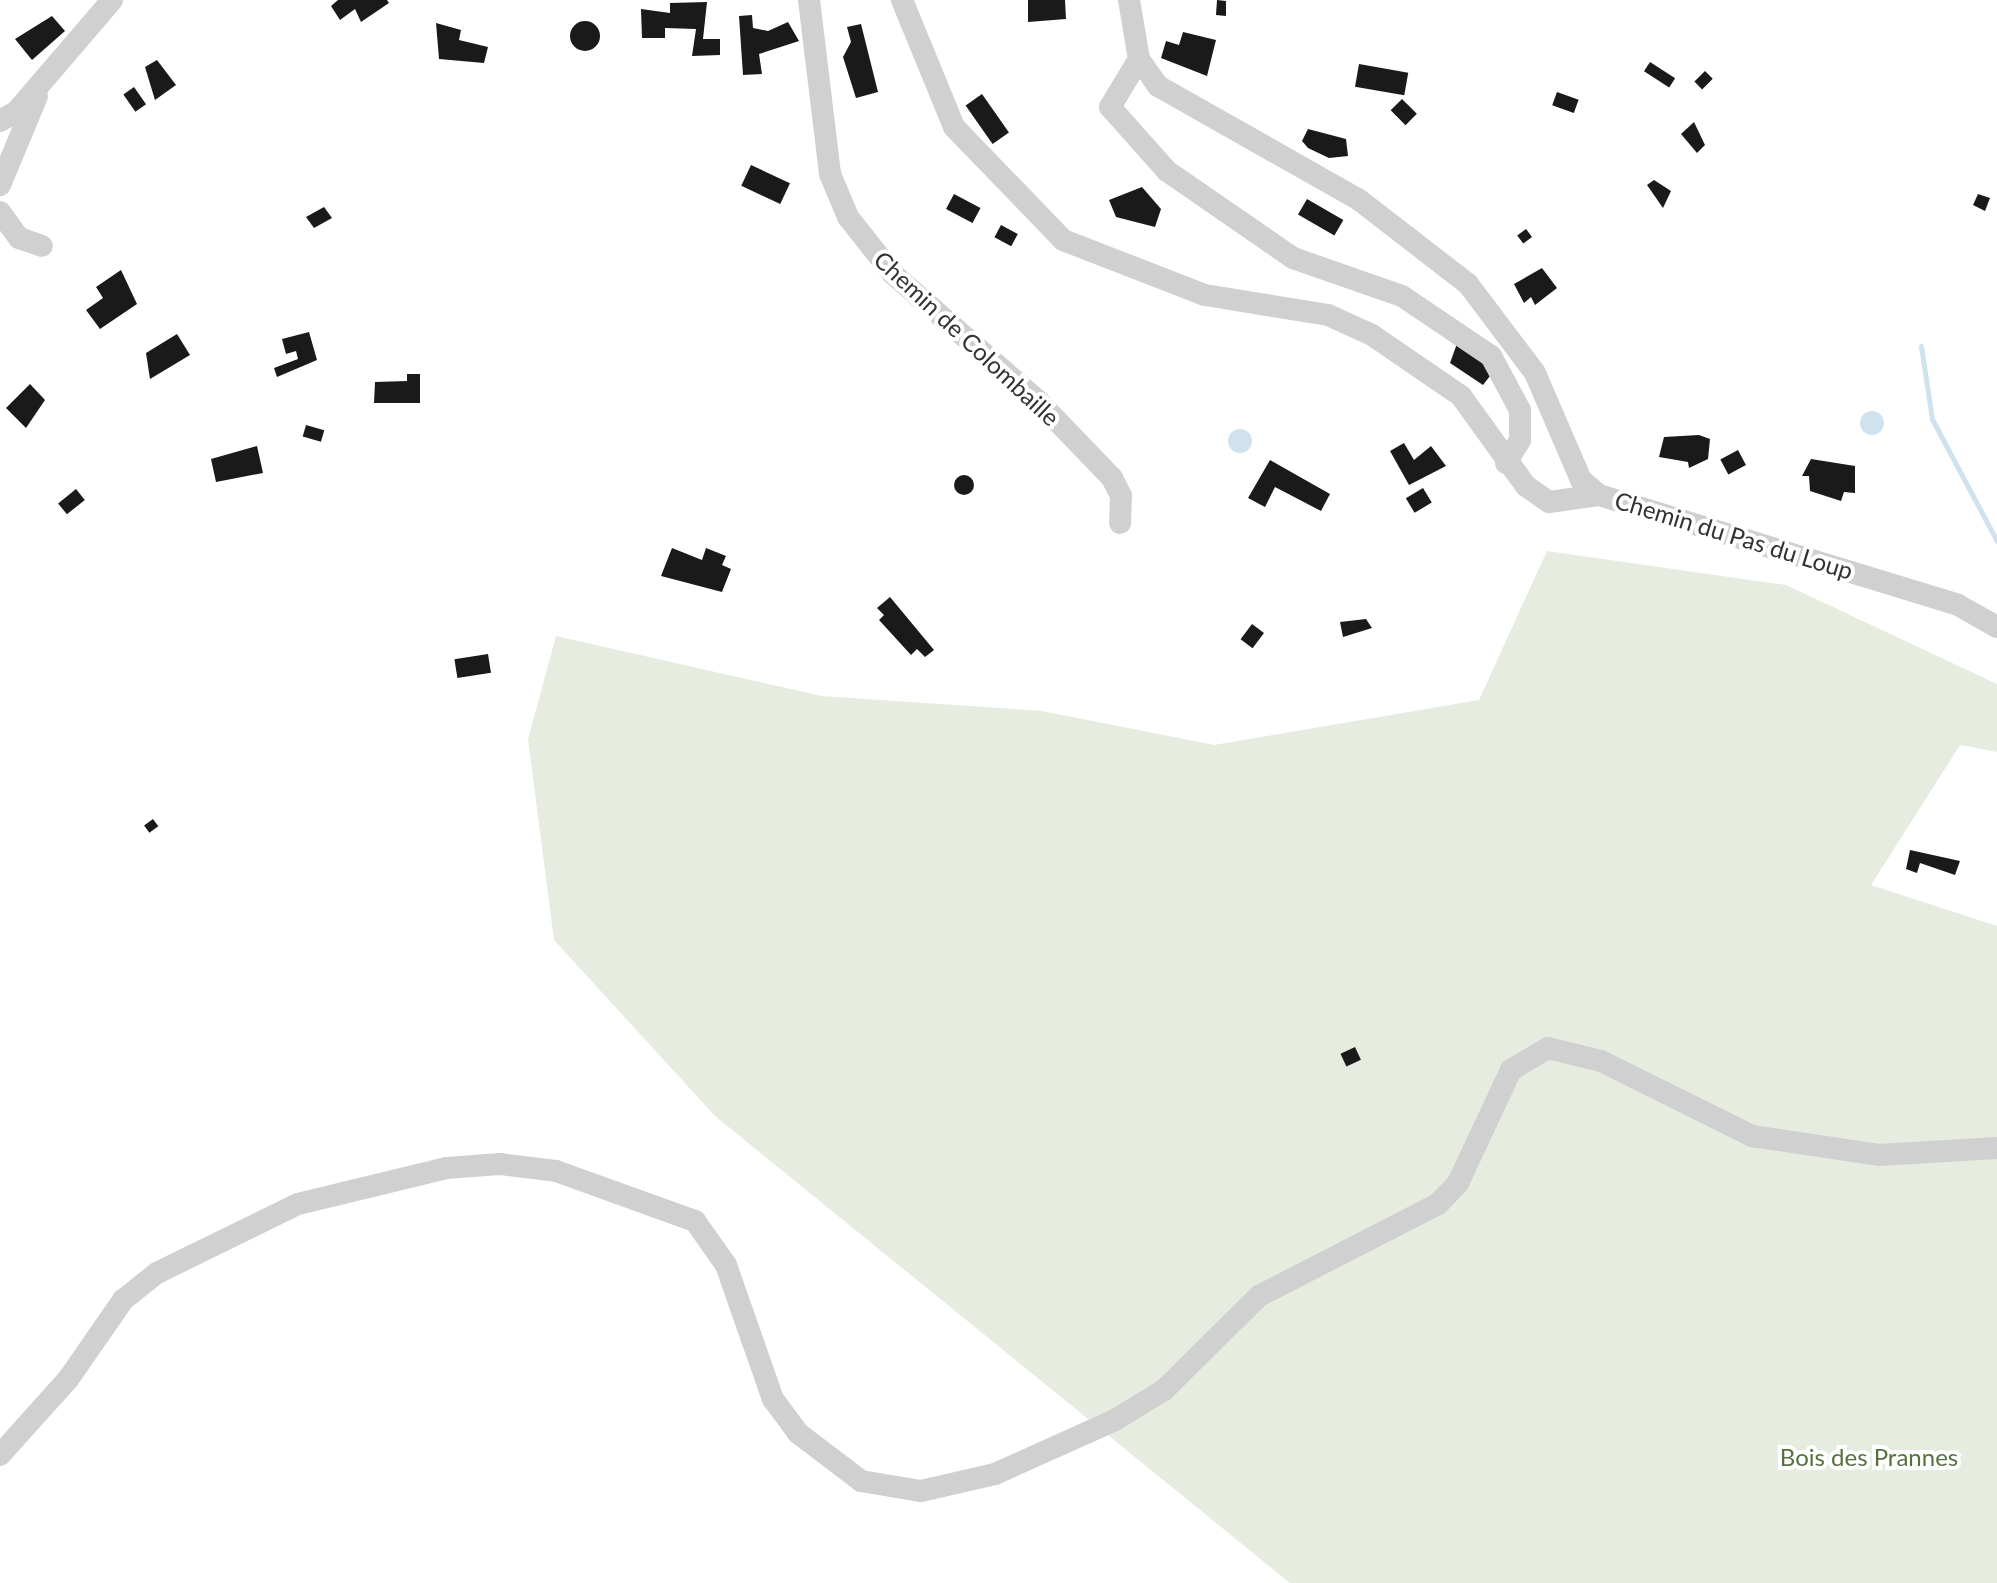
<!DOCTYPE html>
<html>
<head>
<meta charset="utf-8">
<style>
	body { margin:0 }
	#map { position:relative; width:1997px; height:1583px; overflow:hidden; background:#fff; font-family:Lato,sans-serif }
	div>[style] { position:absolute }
	.green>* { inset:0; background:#e6ecdf }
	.water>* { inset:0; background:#cfe2ee }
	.round { border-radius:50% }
	.stream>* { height:5px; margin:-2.5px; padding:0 2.5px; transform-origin:2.5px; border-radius:2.5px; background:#cfe2ee }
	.building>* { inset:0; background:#1a1a1a; transform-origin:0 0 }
	.minor>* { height:22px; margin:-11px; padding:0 11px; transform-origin:11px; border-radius:11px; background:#d0d0d0 }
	span { translate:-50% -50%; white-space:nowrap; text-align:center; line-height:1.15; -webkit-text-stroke:8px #fff; paint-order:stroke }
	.street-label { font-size:24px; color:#333 }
	.park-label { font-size:24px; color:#56703f }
</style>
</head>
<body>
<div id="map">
	<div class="green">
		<div style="clip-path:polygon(1547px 551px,1786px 585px,1997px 684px,1997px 752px,1960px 745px,1871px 885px,1997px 926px,1997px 1583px,1290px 1583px,715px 1116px,554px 940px,528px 739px,556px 636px,822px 696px,1042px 711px,1214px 745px,1479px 700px)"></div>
	</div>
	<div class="water">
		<div class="round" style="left:1860px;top:411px;width:24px;height:24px"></div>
		<div class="round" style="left:1228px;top:429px;width:24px;height:24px"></div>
	</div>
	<div class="stream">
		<div style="left:1921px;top:346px;width:74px;rotate:81.4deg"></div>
		<div style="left:1932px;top:419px;width:138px;rotate:62deg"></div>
	</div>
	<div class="building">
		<div style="clip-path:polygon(338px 0,387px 0,389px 3px,361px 22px,355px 9px,340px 20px,331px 6px)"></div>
		<div style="clip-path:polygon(1028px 0,1065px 0,1066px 19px,1028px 22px)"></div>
		<div style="clip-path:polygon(1217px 0,1226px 1px,1226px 16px,1216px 15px)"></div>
		<div style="clip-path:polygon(707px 2px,703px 39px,720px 39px,720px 55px,692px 56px,696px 29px,665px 28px,665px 38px,642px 38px,641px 9px,670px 13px,670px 3px)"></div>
		<div style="clip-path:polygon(752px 15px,753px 28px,768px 31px,788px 22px,799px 41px,759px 54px,762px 74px,743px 75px,739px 16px)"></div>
		<div style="clip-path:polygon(52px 16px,65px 31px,32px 60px,15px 39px)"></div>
		<div class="round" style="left:570px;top:21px;width:30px;height:30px"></div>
		<div style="clip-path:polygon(436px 23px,461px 30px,459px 40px,488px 47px,484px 63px,439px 59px)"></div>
		<div style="clip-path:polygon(861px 24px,878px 92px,856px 98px,843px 57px,851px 42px,847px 27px)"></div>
		<div style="clip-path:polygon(1183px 32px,1216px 40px,1207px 76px,1161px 58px,1166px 41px,1179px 45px)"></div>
		<div style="clip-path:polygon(157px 60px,176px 85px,155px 100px,145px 67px)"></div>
		<div style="left:1650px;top:62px;width:30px;height:11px;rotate:33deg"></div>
		<div style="left:1359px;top:64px;width:50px;height:23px;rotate:10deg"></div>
		<div style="left:1705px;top:71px;width:11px;height:15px;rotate:45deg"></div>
		<div style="left:134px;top:87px;width:21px;height:13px;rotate:55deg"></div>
		<div style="left:1557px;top:92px;width:23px;height:14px;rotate:20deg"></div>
		<div style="left:982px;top:94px;width:47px;height:20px;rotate:55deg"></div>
		<div style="left:1402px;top:99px;width:21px;height:16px;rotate:45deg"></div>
		<div style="clip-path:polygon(1694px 122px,1705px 145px,1697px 153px,1681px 134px)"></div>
		<div style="clip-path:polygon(1308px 129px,1346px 139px,1348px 156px,1329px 158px,1308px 148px,1302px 141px)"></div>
		<div style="left:751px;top:165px;width:43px;height:23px;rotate:25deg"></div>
		<div style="clip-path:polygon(1654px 180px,1671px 191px,1663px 208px,1647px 185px)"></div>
		<div style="clip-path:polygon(1142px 187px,1161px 209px,1155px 227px,1116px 217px,1109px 200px)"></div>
		<div style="left:954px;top:194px;width:30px;height:17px;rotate:28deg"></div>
		<div style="clip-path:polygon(1978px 194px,1990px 198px,1985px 211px,1973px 205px)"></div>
		<div style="left:1307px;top:199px;width:42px;height:18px;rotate:30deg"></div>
		<div style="clip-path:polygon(324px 207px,332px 218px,314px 228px,306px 217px)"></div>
		<div style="left:1001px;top:225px;width:19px;height:14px;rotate:28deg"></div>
		<div style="left:1526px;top:229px;width:10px;height:11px;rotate:53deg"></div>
		<div style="clip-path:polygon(1542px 268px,1557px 288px,1535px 305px,1531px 297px,1524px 303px,1514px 284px)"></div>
		<div style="clip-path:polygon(121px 270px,137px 304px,100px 329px,86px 310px,103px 298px,96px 287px)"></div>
		<div style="clip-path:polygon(309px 332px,317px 360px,277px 377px,274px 368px,298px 359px,296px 351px,286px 354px,282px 339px)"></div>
		<div style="clip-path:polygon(177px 334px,190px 355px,150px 379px,146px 353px)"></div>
		<div style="clip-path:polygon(1459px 338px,1497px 367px,1483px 385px,1450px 363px)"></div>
		<div style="clip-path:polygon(407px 374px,420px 374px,420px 403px,374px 403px,375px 382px,407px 381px)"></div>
		<div style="clip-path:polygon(30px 384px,45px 400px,26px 428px,6px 408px)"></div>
		<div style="left:306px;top:425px;width:19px;height:12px;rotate:16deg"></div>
		<div style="clip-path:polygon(1699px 435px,1710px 439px,1708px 459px,1689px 468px,1688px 462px,1659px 457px,1664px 437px)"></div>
		<div style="clip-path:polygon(1404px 443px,1414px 460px,1431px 446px,1446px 466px,1409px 485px,1390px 451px)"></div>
		<div style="clip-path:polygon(257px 446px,263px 473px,216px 482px,211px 459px)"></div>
		<div style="left:1738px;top:450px;width:17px;height:20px;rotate:62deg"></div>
		<div style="clip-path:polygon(1811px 459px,1855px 466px,1855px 493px,1844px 492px,1841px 501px,1810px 491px,1809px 476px,1802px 476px)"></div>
		<div style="clip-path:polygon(1270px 460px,1330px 494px,1321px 511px,1275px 487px,1265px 507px,1248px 498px)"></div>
		<div class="round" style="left:954px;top:475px;width:20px;height:20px"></div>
		<div style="left:1423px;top:488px;width:17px;height:20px;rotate:59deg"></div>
		<div style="left:76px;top:489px;width:14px;height:23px;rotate:51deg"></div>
		<div style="clip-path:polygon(672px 548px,702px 560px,706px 548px,726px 556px,722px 565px,731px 569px,722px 592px,661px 576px)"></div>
		<div style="clip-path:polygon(890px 597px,934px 650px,925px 657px,917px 649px,911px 655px,879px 620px,884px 615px,877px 608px)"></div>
		<div style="clip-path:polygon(1366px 619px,1372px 628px,1343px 637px,1340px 622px)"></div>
		<div style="left:1252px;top:624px;width:15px;height:19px;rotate:37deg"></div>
		<div style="left:488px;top:654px;width:19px;height:34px;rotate:81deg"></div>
		<div style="left:153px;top:819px;width:9px;height:11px;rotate:54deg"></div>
		<div style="clip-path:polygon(1910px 850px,1960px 861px,1955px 875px,1920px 863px,1917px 873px,1906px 869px)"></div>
		<div style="left:1355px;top:1047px;width:14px;height:16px;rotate:65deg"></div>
	</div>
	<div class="minor">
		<div style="left:809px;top:0;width:175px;rotate:83.1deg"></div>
		<div style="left:830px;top:174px;width:47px;rotate:67.3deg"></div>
		<div style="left:848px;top:217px;width:73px;rotate:51.7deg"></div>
		<div style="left:893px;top:274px;width:193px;rotate:41.2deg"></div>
		<div style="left:1038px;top:401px;width:107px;rotate:46.1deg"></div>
		<div style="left:1112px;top:478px;width:20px;rotate:63deg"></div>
		<div style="left:1121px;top:496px;width:27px;rotate:92deg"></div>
		<div style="left:902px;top:0;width:137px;rotate:67.7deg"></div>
		<div style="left:954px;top:127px;width:157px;rotate:46deg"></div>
		<div style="left:1063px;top:240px;width:152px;rotate:21.2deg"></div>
		<div style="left:1205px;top:295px;width:125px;rotate:9.2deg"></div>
		<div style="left:1328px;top:315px;width:48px;rotate:24.4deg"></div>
		<div style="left:1372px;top:335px;width:108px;rotate:34.4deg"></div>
		<div style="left:1461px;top:396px;width:111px;rotate:54.2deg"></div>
		<div style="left:1526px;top:486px;width:28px;rotate:35deg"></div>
		<div style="left:1549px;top:502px;width:50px;rotate:-8deg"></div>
		<div style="left:1129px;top:0;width:60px;rotate:80.4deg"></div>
		<div style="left:1139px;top:59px;width:33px;rotate:55deg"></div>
		<div style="left:1158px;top:86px;width:230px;rotate:29.5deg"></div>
		<div style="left:1358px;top:199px;width:139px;rotate:37.7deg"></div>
		<div style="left:1468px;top:284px;width:111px;rotate:53deg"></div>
		<div style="left:1535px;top:373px;width:116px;rotate:66.7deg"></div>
		<div style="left:1581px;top:480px;width:23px;rotate:40deg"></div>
		<div style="left:1599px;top:495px;width:375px;rotate:17deg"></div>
		<div style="left:1958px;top:605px;width:45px;rotate:29.4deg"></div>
		<div style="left:1139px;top:59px;width:56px;rotate:121.1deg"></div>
		<div style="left:1110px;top:107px;width:86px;rotate:48.3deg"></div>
		<div style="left:1167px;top:171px;width:153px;rotate:34.6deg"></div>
		<div style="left:1293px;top:258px;width:115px;rotate:19.2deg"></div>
		<div style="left:1402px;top:296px;width:107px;rotate:34deg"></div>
		<div style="left:1491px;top:356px;width:61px;rotate:61.8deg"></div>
		<div style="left:1520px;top:410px;width:30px;rotate:90deg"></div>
		<div style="left:1520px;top:440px;width:27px;rotate:121deg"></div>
		<div style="left:0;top:121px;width:20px;rotate:-30deg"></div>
		<div style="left:17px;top:111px;width:146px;rotate:-49.4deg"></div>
		<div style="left:0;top:185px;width:96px;rotate:-67.4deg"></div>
		<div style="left:0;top:212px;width:32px;rotate:54deg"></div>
		<div style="left:19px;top:238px;width:24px;rotate:19deg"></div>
		<div style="left:0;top:1455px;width:103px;rotate:-48.1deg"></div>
		<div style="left:69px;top:1378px;width:95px;rotate:-55.3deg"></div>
		<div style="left:123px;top:1300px;width:43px;rotate:-38.5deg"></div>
		<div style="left:157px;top:1273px;width:157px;rotate:-26.1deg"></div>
		<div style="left:298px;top:1204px;width:153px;rotate:-13.6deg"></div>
		<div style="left:447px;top:1168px;width:53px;rotate:-4.3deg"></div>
		<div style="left:500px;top:1164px;width:56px;rotate:7.1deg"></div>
		<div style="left:556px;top:1171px;width:148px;rotate:19.8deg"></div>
		<div style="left:695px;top:1221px;width:54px;rotate:54.8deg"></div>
		<div style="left:726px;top:1265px;width:142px;rotate:70.7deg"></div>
		<div style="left:773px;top:1399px;width:42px;rotate:53.7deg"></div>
		<div style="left:798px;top:1433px;width:79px;rotate:37.3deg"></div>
		<div style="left:861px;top:1481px;width:61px;rotate:9.5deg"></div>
		<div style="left:921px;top:1491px;width:76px;rotate:-12.9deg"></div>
		<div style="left:995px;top:1474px;width:132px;rotate:-24.2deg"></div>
		<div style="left:1115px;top:1420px;width:57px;rotate:-31.5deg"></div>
		<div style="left:1164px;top:1390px;width:134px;rotate:-44.7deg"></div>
		<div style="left:1259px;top:1296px;width:201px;rotate:-27.2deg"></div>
		<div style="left:1438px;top:1204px;width:29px;rotate:-46deg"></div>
		<div style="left:1458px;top:1183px;width:125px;rotate:-64.9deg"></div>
		<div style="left:1511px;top:1070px;width:43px;rotate:-30.7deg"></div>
		<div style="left:1548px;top:1048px;width:55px;rotate:13.8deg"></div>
		<div style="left:1601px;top:1061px;width:169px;rotate:26.4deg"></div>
		<div style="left:1752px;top:1136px;width:128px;rotate:8.5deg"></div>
		<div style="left:1879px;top:1155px;width:118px;rotate:-3.4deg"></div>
	</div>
	<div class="street-label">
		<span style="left:967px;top:338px;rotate:43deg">Chemin de Colombaille</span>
		<span style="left:1734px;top:535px;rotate:17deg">Chemin du Pas du Loup</span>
	</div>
	<div class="park-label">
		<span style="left:1869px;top:1457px">Bois des Prannes</span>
	</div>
</div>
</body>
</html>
